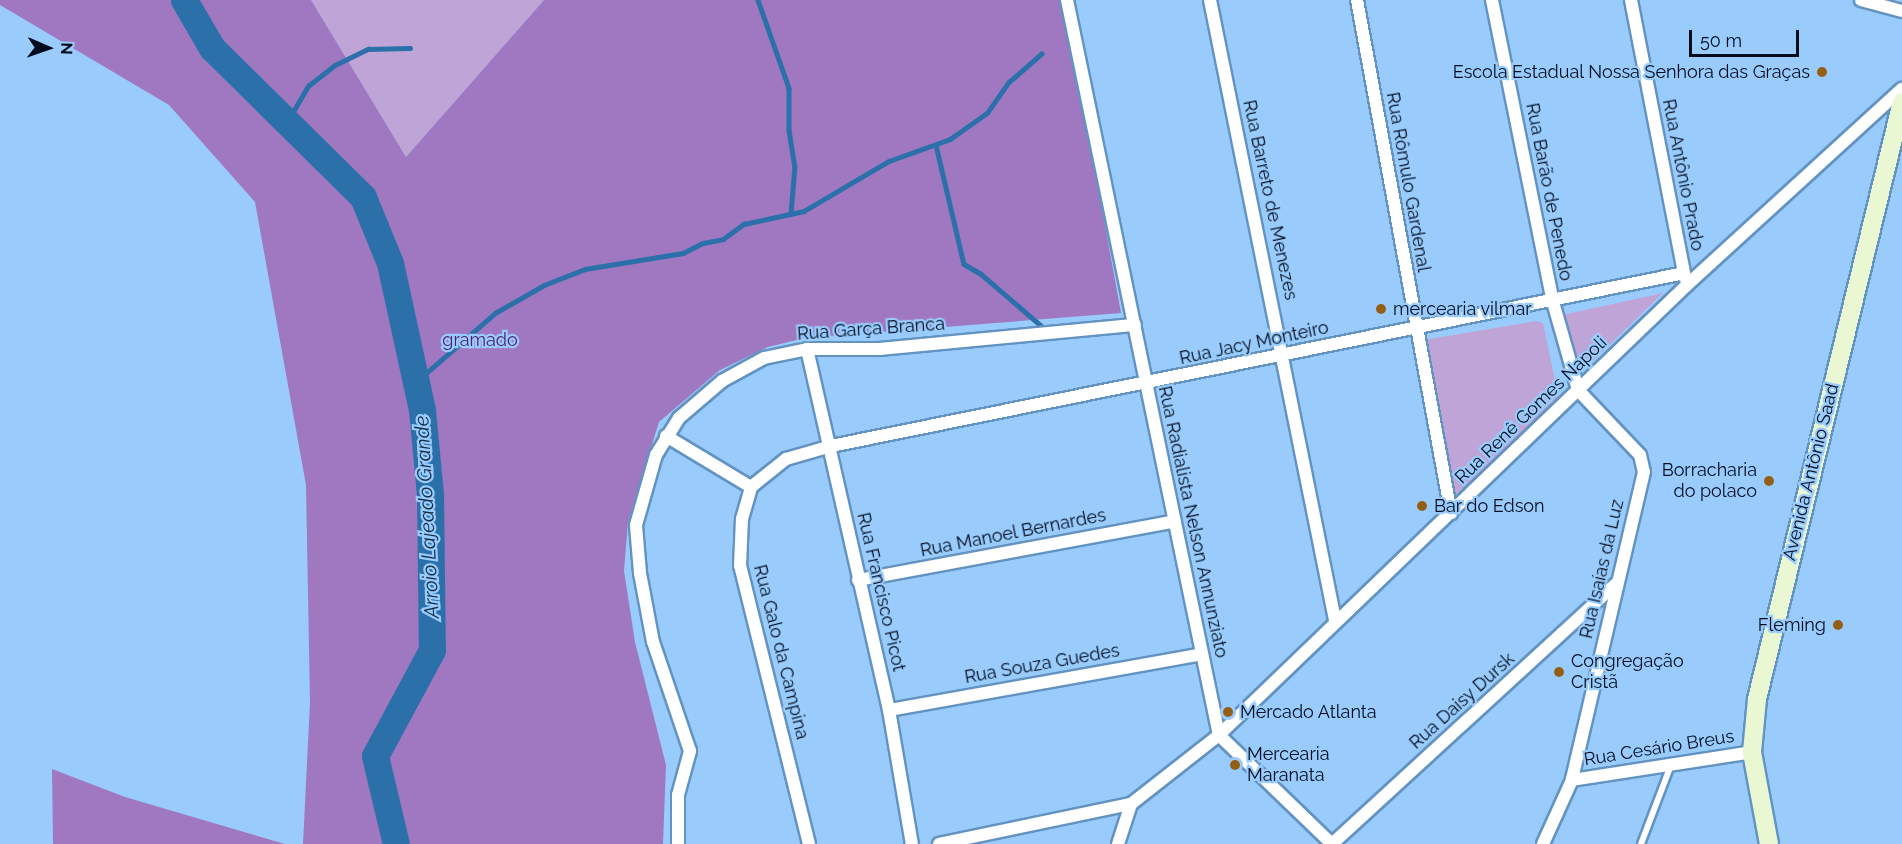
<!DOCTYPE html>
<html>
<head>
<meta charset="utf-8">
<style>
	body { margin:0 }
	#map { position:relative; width:1902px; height:844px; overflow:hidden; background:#99ccfd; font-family:Raleway,sans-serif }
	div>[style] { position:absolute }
	.green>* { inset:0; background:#bea4d7 }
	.forest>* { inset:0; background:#9f78c1 }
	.stream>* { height:4.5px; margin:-2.25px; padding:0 2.25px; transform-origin:2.25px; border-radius:2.25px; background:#2c70aa }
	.river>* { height:27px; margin:-13.5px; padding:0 13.5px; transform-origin:13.5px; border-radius:13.5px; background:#2c70aa }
	.roads { filter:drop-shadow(2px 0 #6293c1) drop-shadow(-2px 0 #6293c1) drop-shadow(0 2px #6293c1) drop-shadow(0 -2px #6293c1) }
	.lane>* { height:6px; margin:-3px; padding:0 3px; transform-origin:3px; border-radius:3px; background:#fff }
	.street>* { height:12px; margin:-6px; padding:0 6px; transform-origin:6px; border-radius:6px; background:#fff }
	.secondary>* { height:18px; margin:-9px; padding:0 9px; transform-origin:9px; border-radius:9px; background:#e9f8d2 }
	.dots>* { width:16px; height:16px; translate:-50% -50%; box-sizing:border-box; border:3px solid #99ccfd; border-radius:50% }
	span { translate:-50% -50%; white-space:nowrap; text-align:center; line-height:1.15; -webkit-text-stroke:4.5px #99ccfd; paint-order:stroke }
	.poi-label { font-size:18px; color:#000c1d }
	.right { translate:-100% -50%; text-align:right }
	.left { translate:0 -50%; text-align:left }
	.street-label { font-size:18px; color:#000c1d }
	.park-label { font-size:18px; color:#501b73 }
	.water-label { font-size:20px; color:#112d47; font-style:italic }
	.north { position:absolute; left:18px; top:18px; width:60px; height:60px; -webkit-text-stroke:4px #99ccfd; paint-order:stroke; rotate:92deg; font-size:16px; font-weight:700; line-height:24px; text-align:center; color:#000c1d }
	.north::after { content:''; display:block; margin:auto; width:21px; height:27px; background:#000c1d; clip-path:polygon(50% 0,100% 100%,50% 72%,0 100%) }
	.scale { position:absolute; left:1689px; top:30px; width:110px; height:27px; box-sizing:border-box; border:3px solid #000c1d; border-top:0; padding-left:8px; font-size:18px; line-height:21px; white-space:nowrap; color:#000c1d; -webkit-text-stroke:4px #99ccfd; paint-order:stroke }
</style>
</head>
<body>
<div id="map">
	<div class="green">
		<div style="clip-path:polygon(311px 0,544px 0,406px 157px)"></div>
		<div style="clip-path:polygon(1663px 293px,1587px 367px,1579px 370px,1562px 315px)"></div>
		<div style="clip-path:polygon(1536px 321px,1543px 323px,1559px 400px,1459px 498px,1453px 496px,1425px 343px,1429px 339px)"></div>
	</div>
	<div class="forest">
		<div style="clip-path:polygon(0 0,311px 0,406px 157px,544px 0,1064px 0,1121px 313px,805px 338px,768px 347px,720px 370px,659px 422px,628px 522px,624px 571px,635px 642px,666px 765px,663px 844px,303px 844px,310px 702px,306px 485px,255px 202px,169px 105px,0 5px)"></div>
		<div style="clip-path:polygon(52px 769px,125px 797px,285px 844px,53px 844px)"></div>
	</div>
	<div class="stream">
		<div style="left:758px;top:0;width:93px;rotate:70.6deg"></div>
		<div style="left:789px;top:88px;width:42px;rotate:90deg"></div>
		<div style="left:789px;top:130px;width:36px;rotate:81deg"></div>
		<div style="left:795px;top:166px;width:48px;rotate:94.8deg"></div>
		<div style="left:287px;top:122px;width:42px;rotate:-59.7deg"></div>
		<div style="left:308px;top:86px;width:34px;rotate:-38deg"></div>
		<div style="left:335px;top:65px;width:37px;rotate:-26deg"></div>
		<div style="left:368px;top:49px;width:42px;rotate:-1.4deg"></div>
		<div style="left:936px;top:145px;width:122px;rotate:76.8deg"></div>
		<div style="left:964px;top:264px;width:20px;rotate:30deg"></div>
		<div style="left:981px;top:274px;width:83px;rotate:40.6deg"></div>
		<div style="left:416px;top:382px;width:105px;rotate:-41.1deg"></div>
		<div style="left:495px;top:313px;width:56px;rotate:-29.7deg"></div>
		<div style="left:544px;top:285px;width:44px;rotate:-21.3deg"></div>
		<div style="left:585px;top:269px;width:99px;rotate:-9.3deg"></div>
		<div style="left:683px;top:253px;width:22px;rotate:-27deg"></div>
		<div style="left:703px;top:243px;width:20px;rotate:-11deg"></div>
		<div style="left:723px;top:239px;width:26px;rotate:-36deg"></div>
		<div style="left:744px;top:224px;width:61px;rotate:-12.2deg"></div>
		<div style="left:804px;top:211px;width:99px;rotate:-30.5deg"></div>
		<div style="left:889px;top:161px;width:65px;rotate:-19.8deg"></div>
		<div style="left:950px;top:139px;width:45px;rotate:-35.1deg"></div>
		<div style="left:987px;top:113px;width:38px;rotate:-55deg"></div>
		<div style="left:1009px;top:82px;width:43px;rotate:-41.2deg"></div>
	</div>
	<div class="river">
		<div style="left:184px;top:0;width:56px;rotate:59.7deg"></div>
		<div style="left:212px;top:48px;width:212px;rotate:44.6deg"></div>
		<div style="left:363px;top:197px;width:71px;rotate:67.8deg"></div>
		<div style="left:390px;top:263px;width:150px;rotate:77.7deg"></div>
		<div style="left:422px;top:410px;width:84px;rotate:84.6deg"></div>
		<div style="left:430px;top:494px;width:156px;rotate:89.3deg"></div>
		<div style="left:432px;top:650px;width:120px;rotate:118.3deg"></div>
		<div style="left:375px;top:756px;width:90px;rotate:76.6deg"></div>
	</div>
	<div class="roads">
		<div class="lane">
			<div style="left:1641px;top:844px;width:85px;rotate:-69.2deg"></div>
		</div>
		<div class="street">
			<div style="left:1067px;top:0;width:751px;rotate:78.32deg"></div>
			<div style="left:1219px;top:735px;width:157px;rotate:44deg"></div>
			<div style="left:1210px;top:0;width:632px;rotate:78.6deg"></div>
			<div style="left:1357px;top:0;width:522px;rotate:79.62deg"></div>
			<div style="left:1492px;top:0;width:308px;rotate:78.6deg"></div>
			<div style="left:1553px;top:302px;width:91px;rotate:74.1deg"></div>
			<div style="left:1578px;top:390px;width:90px;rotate:46.4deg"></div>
			<div style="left:1640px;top:455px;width:17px;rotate:77deg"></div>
			<div style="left:1644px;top:472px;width:316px;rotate:103.2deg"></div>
			<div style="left:1572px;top:780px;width:70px;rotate:114.4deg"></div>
			<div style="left:1631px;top:0;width:283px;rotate:79deg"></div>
			<div style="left:1861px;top:0;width:42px;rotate:15deg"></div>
			<div style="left:807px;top:349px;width:370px;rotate:77.2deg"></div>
			<div style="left:889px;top:710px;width:136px;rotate:80.3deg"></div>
			<div style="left:666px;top:436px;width:99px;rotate:31deg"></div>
			<div style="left:858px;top:580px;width:322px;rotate:-10.5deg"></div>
			<div style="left:889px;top:710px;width:318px;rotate:-10.1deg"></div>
			<div style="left:1572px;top:780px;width:182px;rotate:-8.8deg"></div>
			<div style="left:678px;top:844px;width:49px;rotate:-90deg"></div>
			<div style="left:678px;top:795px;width:46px;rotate:-74.7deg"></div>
			<div style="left:690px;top:751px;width:115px;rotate:-108.7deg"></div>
			<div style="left:653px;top:642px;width:70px;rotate:-100.7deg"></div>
			<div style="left:640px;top:573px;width:48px;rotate:-94.8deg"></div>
			<div style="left:636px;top:525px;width:73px;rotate:-74.1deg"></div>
			<div style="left:656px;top:455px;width:44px;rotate:-58.1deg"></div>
			<div style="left:679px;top:418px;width:57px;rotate:-40.7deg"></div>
			<div style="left:722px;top:381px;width:48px;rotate:-28.7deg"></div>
			<div style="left:764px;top:358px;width:44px;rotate:-11.8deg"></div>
			<div style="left:807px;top:349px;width:73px"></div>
			<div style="left:880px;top:349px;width:256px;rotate:-5.4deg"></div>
			<div style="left:809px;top:844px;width:286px;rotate:-103.9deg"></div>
			<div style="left:740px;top:566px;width:47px;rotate:-87.6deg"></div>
			<div style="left:742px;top:519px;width:33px;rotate:-74deg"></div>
			<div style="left:751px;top:487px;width:45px;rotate:-38.7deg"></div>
			<div style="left:786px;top:459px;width:47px;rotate:-16.1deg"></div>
			<div style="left:831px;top:446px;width:870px;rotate:-11.46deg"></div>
			<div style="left:939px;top:844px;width:196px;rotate:-11.8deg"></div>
			<div style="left:1131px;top:804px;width:112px;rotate:-38.1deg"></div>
			<div style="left:1219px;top:735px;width:649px;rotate:-43.88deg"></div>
			<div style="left:1687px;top:285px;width:291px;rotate:-42.4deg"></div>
			<div style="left:1118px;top:844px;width:42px;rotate:-72deg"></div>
			<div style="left:1332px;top:844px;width:385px;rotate:-42.5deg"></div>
		</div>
		<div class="secondary">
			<div style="left:1769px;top:844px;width:94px;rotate:-100.5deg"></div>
			<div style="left:1752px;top:752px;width:53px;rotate:-84.6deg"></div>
			<div style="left:1757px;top:699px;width:614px;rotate:-76.35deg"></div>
		</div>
	</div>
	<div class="dots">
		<div style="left:1822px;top:72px;background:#955e16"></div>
		<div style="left:1381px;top:309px;background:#955e16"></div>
		<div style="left:1769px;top:481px;background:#955e16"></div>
		<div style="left:1422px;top:506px;background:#955e16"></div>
		<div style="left:1838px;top:625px;background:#955e16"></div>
		<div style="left:1559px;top:672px;background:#955e16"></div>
		<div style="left:1228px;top:712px;background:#955e16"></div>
		<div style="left:1235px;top:765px;background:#955e16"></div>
	</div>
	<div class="poi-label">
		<span class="right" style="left:1810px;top:72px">Escola Estadual Nossa Senhora das Graças</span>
		<span class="left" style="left:1393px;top:309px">mercearia vilmar</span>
		<span class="right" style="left:1757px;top:481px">Borracharia<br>do polaco</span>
		<span class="left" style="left:1434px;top:506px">Bar do Edson</span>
		<span class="right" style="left:1826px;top:625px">Fleming</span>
		<span class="left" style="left:1571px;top:672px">Congregação<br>Cristã</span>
		<span class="left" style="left:1240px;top:712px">Mercado Atlanta</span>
		<span class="left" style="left:1247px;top:765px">Mercearia<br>Maranata</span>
	</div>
	<div class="street-label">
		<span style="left:1683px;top:175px;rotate:79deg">Rua Antônio Prado</span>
		<span style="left:1408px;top:182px;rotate:80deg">Rua Rômulo Gardenal</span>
		<span style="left:1549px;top:192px;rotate:79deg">Rua Barão de Penedo</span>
		<span style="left:1270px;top:200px;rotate:78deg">Rua Barreto de Menezes</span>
		<span style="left:871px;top:329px;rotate:-4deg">Rua Garça Branca</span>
		<span style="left:1254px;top:343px;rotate:-12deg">Rua Jacy Monteiro</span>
		<span style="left:1531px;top:410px;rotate:-44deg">Rua Renê Gomes Napoli</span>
		<span style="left:1811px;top:472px;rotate:-76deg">Avenida Antônio Saad</span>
		<span style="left:1193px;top:522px;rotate:78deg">Rua Radialista Nelson Annunziato</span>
		<span style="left:1013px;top:533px;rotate:-11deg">Rua Manoel Bernardes</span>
		<span style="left:1602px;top:569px;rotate:-77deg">Rua Isaías da Luz</span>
		<span style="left:881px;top:592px;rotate:77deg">Rua Francisco Picot</span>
		<span style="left:781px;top:652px;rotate:76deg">Rua Galo da Campina</span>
		<span style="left:1042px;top:664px;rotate:-10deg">Rua Souza Guedes</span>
		<span style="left:1462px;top:701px;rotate:-42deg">Rua Daisy Dursk</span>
		<span style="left:1659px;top:748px;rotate:-9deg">Rua Cesário Breus</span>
	</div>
	<div class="park-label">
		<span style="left:480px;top:340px">gramado</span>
	</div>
	<div class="water-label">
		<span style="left:427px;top:517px;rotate:-93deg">Arroio Lajeado Grande</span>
	</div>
	<div class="north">N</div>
	<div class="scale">50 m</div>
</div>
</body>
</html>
